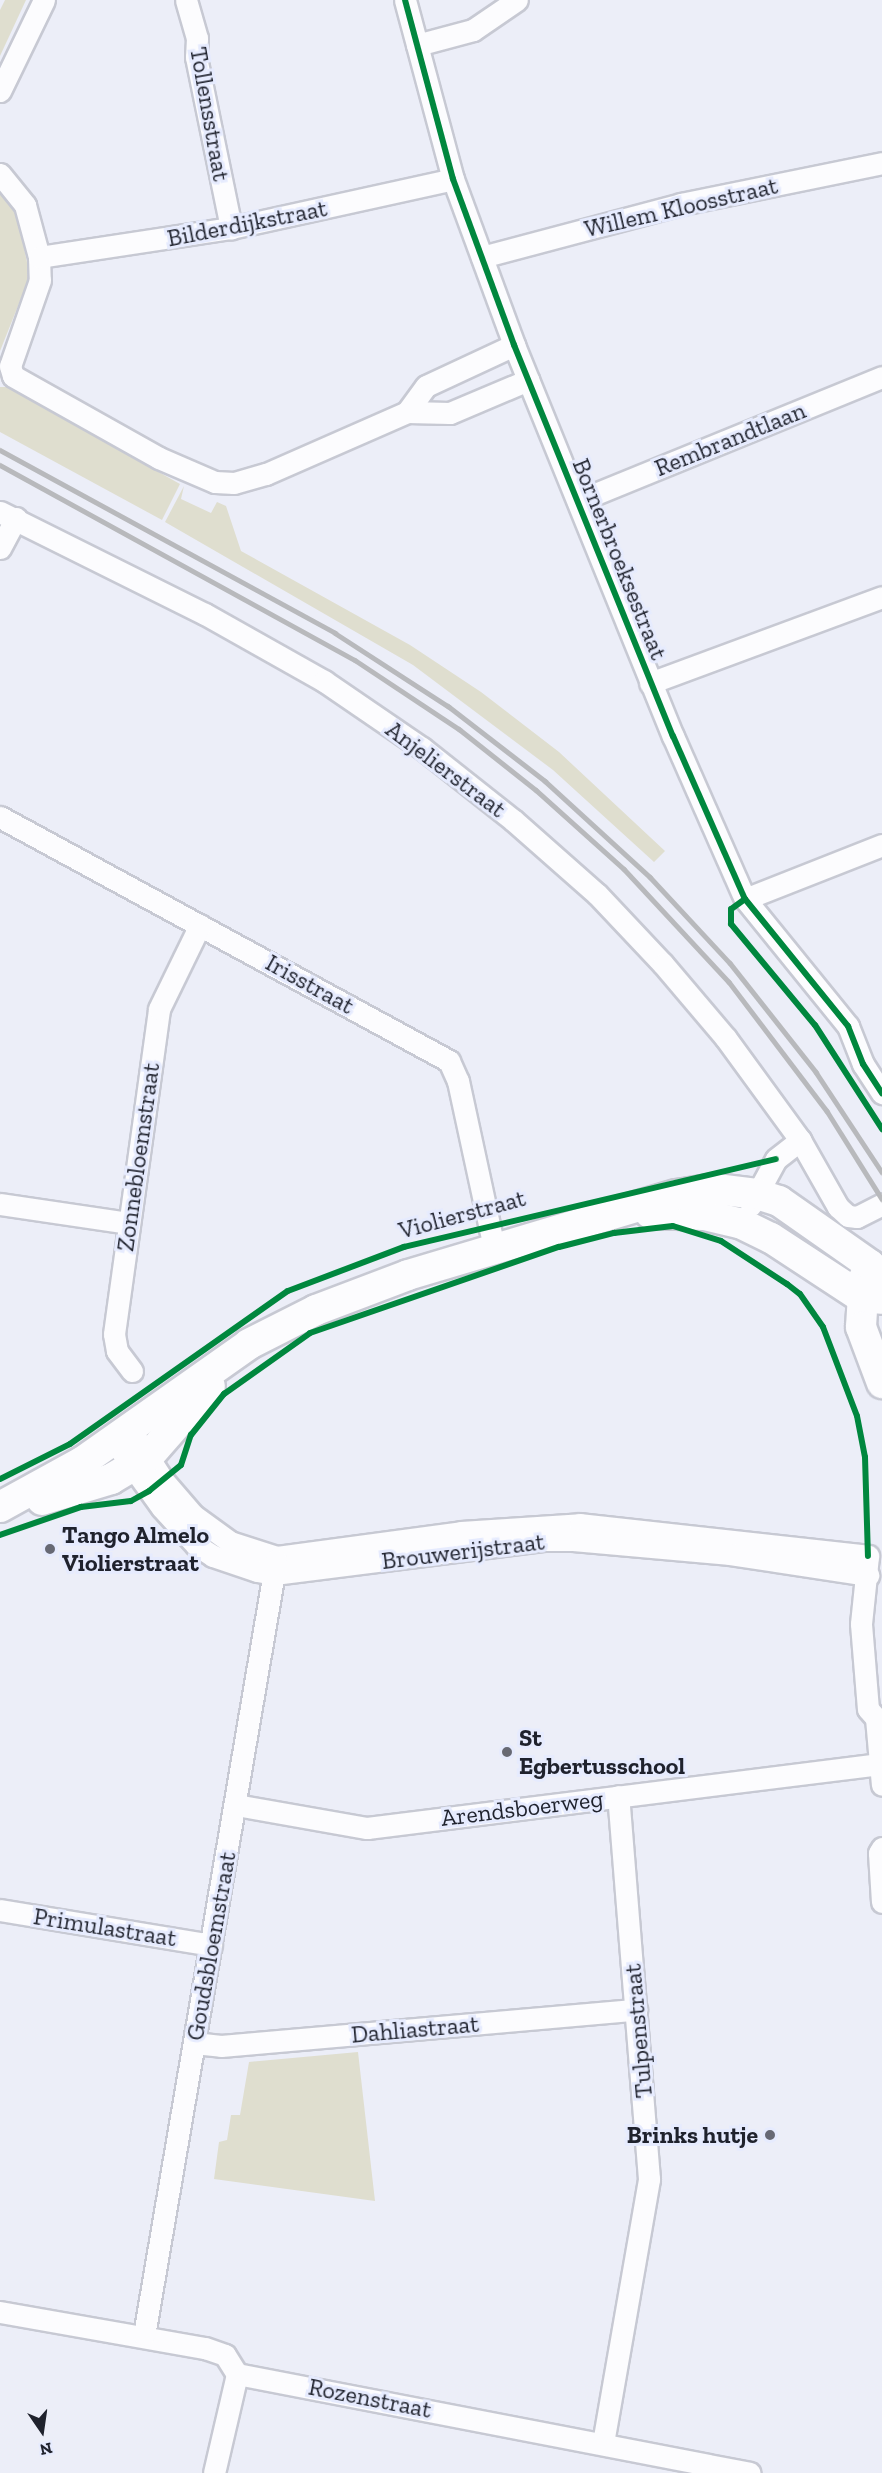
<!DOCTYPE html>
<html>
<head>
<meta charset="utf-8">
<style>
	body { margin:0 }
	#map { position:relative; width:882px; height:2473px; overflow:hidden; background:#eceef8; font-family:"Zilla Slab",serif }
	div>[style] { position:absolute }
	.green>* { inset:0; background:#dfdecf }
	.roads { filter:drop-shadow(2px 0 #c7c9d3) drop-shadow(-2px 0 #c7c9d3) drop-shadow(0 2px #c7c9d3) drop-shadow(0 -2px #c7c9d3) }
	.minor>* { height:21px; margin:-10.5px; padding:0 10.5px; transform-origin:10.5px; border-radius:10.5px; background:#fcfcfe }
	.secondary>* { height:30px; margin:-15px; padding:0 15px; transform-origin:15px; border-radius:15px; background:#fcfcfe }
	.rail>* { height:4.5px; margin:-2.25px; padding:0 2.25px; transform-origin:2.25px; border-radius:2.25px; background:#b8b9bc }
	.cycleway>* { height:6px; margin:-3px; padding:0 3px; transform-origin:3px; border-radius:3px; background:#00873e }
	.dots>* { width:16px; height:16px; translate:-50% -50%; box-sizing:border-box; border:3px solid #e6ebfe; border-radius:50% }
	span { translate:-50% -50%; white-space:nowrap; text-align:center; line-height:1.15; -webkit-text-stroke:6px #e6ebfe; paint-order:stroke }
	.street-label { font-size:24px; color:#1f222d }
	.poi-label { font-size:24px; color:#1f222d; font-weight:700 }
	.left { translate:0 -50%; text-align:left }
	.right { translate:-100% -50%; text-align:right }
	.north { position:absolute; left:12px; top:2401px; width:60px; height:60px; -webkit-text-stroke:4px #e6ebfe; paint-order:stroke; rotate:167deg; font-size:16px; font-weight:700; line-height:24px; text-align:center; color:#1f222d }
	.north::after { content:''; display:block; margin:auto; width:21px; height:27px; background:#1f222d; clip-path:polygon(50% 0,100% 100%,50% 72%,0 100%) }
</style>
</head>
<body>
<div id="map">
	<div class="green">
		<div style="clip-path:polygon(5px 0,26px 0,0 56px,0 10px)"></div>
		<div style="clip-path:polygon(0 192px,16px 210px,30px 276px,0 351px)"></div>
		<div style="clip-path:polygon(0 387px,7px 387px,180px 484px,162px 520px,0 432px)"></div>
		<div style="clip-path:polygon(184px 486px,181px 499px,211px 513px,217px 502px,226px 506px,241px 551px,410px 645px,481px 692px,559px 752px,665px 851px,654px 862px,553px 770px,413px 665px,165px 522px)"></div>
		<div style="clip-path:polygon(358px 2052px,375px 2201px,214px 2179px,219px 2142px,227px 2140px,231px 2115px,240px 2115px,249px 2062px)"></div>
	</div>
	<div class="roads">
		<div class="minor">
			<div style="left:186px;top:0;width:40px;rotate:74deg"></div>
			<div style="left:197px;top:38px;width:19px;rotate:93deg"></div>
			<div style="left:196px;top:57px;width:175px;rotate:78.4deg"></div>
			<div style="left:405px;top:0;width:185px;rotate:75deg"></div>
			<div style="left:453px;top:179px;width:177px;rotate:69.8deg"></div>
			<div style="left:514px;top:345px;width:422px;rotate:67.9deg"></div>
			<div style="left:673px;top:736px;width:178px;rotate:66.2deg"></div>
			<div style="left:745px;top:899px;width:164px;rotate:51deg"></div>
			<div style="left:848px;top:1026px;width:41px;rotate:68.5deg"></div>
			<div style="left:863px;top:1064px;width:35px;rotate:57deg"></div>
			<div style="left:417px;top:45px;width:58px;rotate:-15deg"></div>
			<div style="left:473px;top:30px;width:53px;rotate:-34.3deg"></div>
			<div style="left:0;top:91px;width:101px;rotate:-64.2deg"></div>
			<div style="left:0;top:174px;width:40px;rotate:51deg"></div>
			<div style="left:25px;top:205px;width:54px;rotate:74.9deg"></div>
			<div style="left:39px;top:257px;width:23px;rotate:88deg"></div>
			<div style="left:40px;top:280px;width:91px;rotate:109.2deg"></div>
			<div style="left:10px;top:366px;width:10px;rotate:73deg"></div>
			<div style="left:13px;top:376px;width:167px;rotate:29.3deg"></div>
			<div style="left:159px;top:458px;width:61px;rotate:23.2deg"></div>
			<div style="left:215px;top:482px;width:19px;rotate:3deg"></div>
			<div style="left:234px;top:483px;width:33px;rotate:-16deg"></div>
			<div style="left:266px;top:474px;width:154px;rotate:-23.7deg"></div>
			<div style="left:407px;top:412px;width:43px;rotate:1.3deg"></div>
			<div style="left:450px;top:413px;width:85px;rotate:-22.9deg"></div>
			<div style="left:39px;top:257px;width:194px;rotate:-8.6deg"></div>
			<div style="left:231px;top:228px;width:227px;rotate:-12.4deg"></div>
			<div style="left:482px;top:257px;width:206px;rotate:-14.9deg"></div>
			<div style="left:681px;top:204px;width:205px;rotate:-11.5deg"></div>
			<div style="left:407px;top:412px;width:32px;rotate:-54deg"></div>
			<div style="left:426px;top:386px;width:97px;rotate:-25deg"></div>
			<div style="left:578px;top:501px;width:328px;rotate:-22.2deg"></div>
			<div style="left:0;top:512px;width:229px;rotate:26.5deg"></div>
			<div style="left:205px;top:614px;width:137px;rotate:29.4deg"></div>
			<div style="left:324px;top:681px;width:119px;rotate:34.4deg"></div>
			<div style="left:422px;top:748px;width:116px;rotate:38.4deg"></div>
			<div style="left:513px;top:820px;width:112px;rotate:41.4deg"></div>
			<div style="left:597px;top:894px;width:96px;rotate:46.7deg"></div>
			<div style="left:663px;top:964px;width:96px;rotate:49.7deg"></div>
			<div style="left:725px;top:1037px;width:127px;rotate:53.9deg"></div>
			<div style="left:800px;top:1140px;width:77px;rotate:60.4deg"></div>
			<div style="left:838px;top:1207px;width:13px;rotate:42deg"></div>
			<div style="left:848px;top:1216px;width:9px;rotate:6deg"></div>
			<div style="left:857px;top:1217px;width:28px;rotate:-27deg"></div>
			<div style="left:0;top:548px;width:34px;rotate:-62deg"></div>
			<div style="left:650px;top:683px;width:247px;rotate:-20.3deg"></div>
			<div style="left:0;top:817px;width:511px;rotate:28.52deg"></div>
			<div style="left:449px;top:1061px;width:22px;rotate:66deg"></div>
			<div style="left:458px;top:1081px;width:171px;rotate:77.8deg"></div>
			<div style="left:745px;top:899px;width:147px;rotate:-21.5deg"></div>
			<div style="left:0;top:1204px;width:129px;rotate:8.4deg"></div>
			<div style="left:751px;top:1205px;width:52px;rotate:-61.5deg"></div>
			<div style="left:776px;top:1159px;width:31px;rotate:-38deg"></div>
			<div style="left:132px;top:1371px;width:25px;rotate:-127deg"></div>
			<div style="left:117px;top:1351px;width:17px;rotate:-100deg"></div>
			<div style="left:114px;top:1334px;width:328px;rotate:-82.1deg"></div>
			<div style="left:159px;top:1009px;width:93px;rotate:-64deg"></div>
			<div style="left:130px;top:1429px;width:61px;rotate:57.1deg"></div>
			<div style="left:163px;top:1480px;width:46px;rotate:49.4deg"></div>
			<div style="left:193px;top:1515px;width:46px;rotate:36.1deg"></div>
			<div style="left:230px;top:1542px;width:49px;rotate:17.7deg"></div>
			<div style="left:277px;top:1557px;width:186px;rotate:-7.7deg"></div>
			<div style="left:461px;top:1532px;width:119px;rotate:-3.8deg"></div>
			<div style="left:580px;top:1524px;width:290px;rotate:6.3deg"></div>
			<div style="left:868px;top:1556px;width:68px;rotate:95.9deg"></div>
			<div style="left:861px;top:1624px;width:85px;rotate:85.3deg"></div>
			<div style="left:868px;top:1709px;width:12px;rotate:48deg"></div>
			<div style="left:876px;top:1718px;width:67px;rotate:84.9deg"></div>
			<div style="left:114px;top:1441px;width:82px;rotate:54.4deg"></div>
			<div style="left:162px;top:1508px;width:50px;rotate:47.4deg"></div>
			<div style="left:196px;top:1545px;width:20px;rotate:33deg"></div>
			<div style="left:213px;top:1556px;width:46px;rotate:18.8deg"></div>
			<div style="left:257px;top:1571px;width:17px;rotate:10deg"></div>
			<div style="left:274px;top:1574px;width:271px;rotate:-7.2deg"></div>
			<div style="left:543px;top:1540px;width:30px"></div>
			<div style="left:573px;top:1540px;width:158px;rotate:5.1deg"></div>
			<div style="left:730px;top:1554px;width:140px;rotate:8.7deg"></div>
			<div style="left:236px;top:1805px;width:133px;rotate:10deg"></div>
			<div style="left:367px;top:1828px;width:517px;rotate:-7.11deg"></div>
			<div style="left:882px;top:1848px;width:6px;rotate:121deg"></div>
			<div style="left:879px;top:1853px;width:49px;rotate:86.5deg"></div>
			<div style="left:0;top:1910px;width:214px;rotate:9.4deg"></div>
			<div style="left:194px;top:2043px;width:27px;rotate:6deg"></div>
			<div style="left:221px;top:2046px;width:417px;rotate:-5deg"></div>
			<div style="left:0;top:2312px;width:208px;rotate:10deg"></div>
			<div style="left:205px;top:2348px;width:21px;rotate:19deg"></div>
			<div style="left:225px;top:2355px;width:22px;rotate:58deg"></div>
			<div style="left:237px;top:2374px;width:522px;rotate:10.92deg"></div>
			<div style="left:144px;top:2335px;width:786px;rotate:-80.33deg"></div>
			<div style="left:603px;top:2443px;width:268px;rotate:-80.1deg"></div>
			<div style="left:649px;top:2179px;width:384px;rotate:-94.6deg"></div>
			<div style="left:214px;top:2473px;width:102px;rotate:-76.9deg"></div>
		</div>
		<div class="secondary">
			<div style="left:650px;top:1213px;width:54px;rotate:2.1deg"></div>
			<div style="left:704px;top:1215px;width:37px;rotate:13deg"></div>
			<div style="left:740px;top:1223px;width:34px;rotate:26deg"></div>
			<div style="left:771px;top:1238px;width:108px;rotate:33.2deg"></div>
			<div style="left:861px;top:1297px;width:21px;rotate:5deg"></div>
			<div style="left:864px;top:1278px;width:49px;rotate:93.5deg"></div>
			<div style="left:861px;top:1327px;width:60px;rotate:69.4deg"></div>
			<div style="left:42px;top:1500px;width:72px;rotate:-16.9deg"></div>
			<div style="left:111px;top:1479px;width:43px;rotate:-30.7deg"></div>
			<div style="left:148px;top:1457px;width:94px;rotate:-48.9deg"></div>
			<div style="left:0;top:1507px;width:94px;rotate:-28.8deg"></div>
			<div style="left:82px;top:1462px;width:204px;rotate:-35.2deg"></div>
			<div style="left:249px;top:1344px;width:75px;rotate:-26.9deg"></div>
			<div style="left:316px;top:1310px;width:98px;rotate:-20.8deg"></div>
			<div style="left:408px;top:1275px;width:281px;rotate:-16.6deg"></div>
			<div style="left:677px;top:1195px;width:39px;rotate:-9deg"></div>
			<div style="left:716px;top:1189px;width:41px;rotate:7deg"></div>
			<div style="left:757px;top:1194px;width:23px;rotate:18deg"></div>
			<div style="left:779px;top:1201px;width:111px;rotate:35.1deg"></div>
			<div style="left:870px;top:1265px;width:18px;rotate:47deg"></div>
		</div>
	</div>
	<div class="rail">
		<div style="left:0;top:450px;width:382px;rotate:28.6deg"></div>
		<div style="left:335px;top:633px;width:135px;rotate:32.9deg"></div>
		<div style="left:448px;top:706px;width:123px;rotate:37.7deg"></div>
		<div style="left:545px;top:781px;width:142px;rotate:42.4deg"></div>
		<div style="left:650px;top:877px;width:117px;rotate:47.1deg"></div>
		<div style="left:730px;top:963px;width:139px;rotate:51.7deg"></div>
		<div style="left:816px;top:1072px;width:120px;rotate:56.6deg"></div>
		<div style="left:0;top:465px;width:405px;rotate:28.8deg"></div>
		<div style="left:355px;top:660px;width:125px;rotate:33.6deg"></div>
		<div style="left:459px;top:729px;width:98px;rotate:38.4deg"></div>
		<div style="left:536px;top:790px;width:118px;rotate:41.9deg"></div>
		<div style="left:624px;top:869px;width:154px;rotate:47.1deg"></div>
		<div style="left:729px;top:982px;width:162px;rotate:52.8deg"></div>
		<div style="left:827px;top:1111px;width:104px;rotate:58deg"></div>
	</div>
	<div class="cycleway">
		<div style="left:405px;top:0;width:185px;rotate:75deg"></div>
		<div style="left:453px;top:179px;width:177px;rotate:69.8deg"></div>
		<div style="left:514px;top:345px;width:422px;rotate:67.9deg"></div>
		<div style="left:673px;top:736px;width:178px;rotate:66.2deg"></div>
		<div style="left:745px;top:899px;width:164px;rotate:51deg"></div>
		<div style="left:848px;top:1026px;width:41px;rotate:68.5deg"></div>
		<div style="left:863px;top:1064px;width:35px;rotate:57deg"></div>
		<div style="left:745px;top:899px;width:17px;rotate:144deg"></div>
		<div style="left:731px;top:909px;width:15px;rotate:90deg"></div>
		<div style="left:731px;top:924px;width:131px;rotate:50.3deg"></div>
		<div style="left:815px;top:1025px;width:124px;rotate:57.2deg"></div>
		<div style="left:0;top:1479px;width:78px;rotate:-26.6deg"></div>
		<div style="left:70px;top:1444px;width:266px;rotate:-35.1deg"></div>
		<div style="left:288px;top:1291px;width:124px;rotate:-20.8deg"></div>
		<div style="left:404px;top:1247px;width:382px;rotate:-13.3deg"></div>
		<div style="left:0;top:1535px;width:86px;rotate:-19.1deg"></div>
		<div style="left:81px;top:1507px;width:50px;rotate:-6.8deg"></div>
		<div style="left:131px;top:1501px;width:21px;rotate:-29deg"></div>
		<div style="left:149px;top:1491px;width:41px;rotate:-39.1deg"></div>
		<div style="left:181px;top:1465px;width:32px;rotate:-72deg"></div>
		<div style="left:191px;top:1435px;width:53px;rotate:-51.2deg"></div>
		<div style="left:224px;top:1394px;width:105px;rotate:-35.3deg"></div>
		<div style="left:310px;top:1333px;width:263px;rotate:-19.1deg"></div>
		<div style="left:559px;top:1247px;width:57px;rotate:-14.3deg"></div>
		<div style="left:614px;top:1233px;width:59px;rotate:-6.8deg"></div>
		<div style="left:673px;top:1226px;width:50px;rotate:17.4deg"></div>
		<div style="left:721px;top:1241px;width:79px;rotate:33.1deg"></div>
		<div style="left:787px;top:1284px;width:16px;rotate:38deg"></div>
		<div style="left:800px;top:1294px;width:40px;rotate:55.1deg"></div>
		<div style="left:823px;top:1327px;width:95px;rotate:69.1deg"></div>
		<div style="left:857px;top:1416px;width:42px;rotate:79deg"></div>
		<div style="left:865px;top:1457px;width:99px;rotate:88.3deg"></div>
	</div>
	<div class="dots">
		<div style="left:50px;top:1549px;background:#676974"></div>
		<div style="left:507px;top:1752px;background:#676974"></div>
		<div style="left:770px;top:2135px;background:#676974"></div>
	</div>
	<div class="street-label">
		<span style="left:210px;top:114px;rotate:80deg">Tollensstraat</span>
		<span style="left:681px;top:207px;rotate:-13deg">Willem Kloosstraat</span>
		<span style="left:247px;top:223px;rotate:-11deg">Bilderdijkstraat</span>
		<span style="left:730px;top:439px;rotate:-22deg">Rembrandtlaan</span>
		<span style="left:620px;top:559px;rotate:68deg">Bornerbroeksestraat</span>
		<span style="left:446px;top:769px;rotate:37deg">Anjelierstraat</span>
		<span style="left:310px;top:984px;rotate:29deg">Irisstraat</span>
		<span style="left:138px;top:1157px;rotate:-82deg">Zonnebloemstraat</span>
		<span style="left:462px;top:1214px;rotate:-15deg">Violierstraat</span>
		<span style="left:463px;top:1551px;rotate:-7deg">Brouwerijstraat</span>
		<span style="left:522px;top:1808px;rotate:-7deg">Arendsboerweg</span>
		<span style="left:105px;top:1927px;rotate:9deg">Primulastraat</span>
		<span style="left:211px;top:1946px;rotate:-80deg">Goudsbloemstraat</span>
		<span style="left:415px;top:2029px;rotate:-5deg">Dahliastraat</span>
		<span style="left:638px;top:2031px;rotate:-95deg">Tulpenstraat</span>
		<span style="left:370px;top:2398px;rotate:11deg">Rozenstraat</span>
	</div>
	<div class="poi-label">
		<span class="left" style="left:62px;top:1549px">Tango Almelo<br>Violierstraat</span>
		<span class="left" style="left:519px;top:1752px">St<br>Egbertusschool</span>
		<span class="right" style="left:758px;top:2135px">Brinks hutje</span>
	</div>
	<div class="north">N</div>
</div>
</body>
</html>
